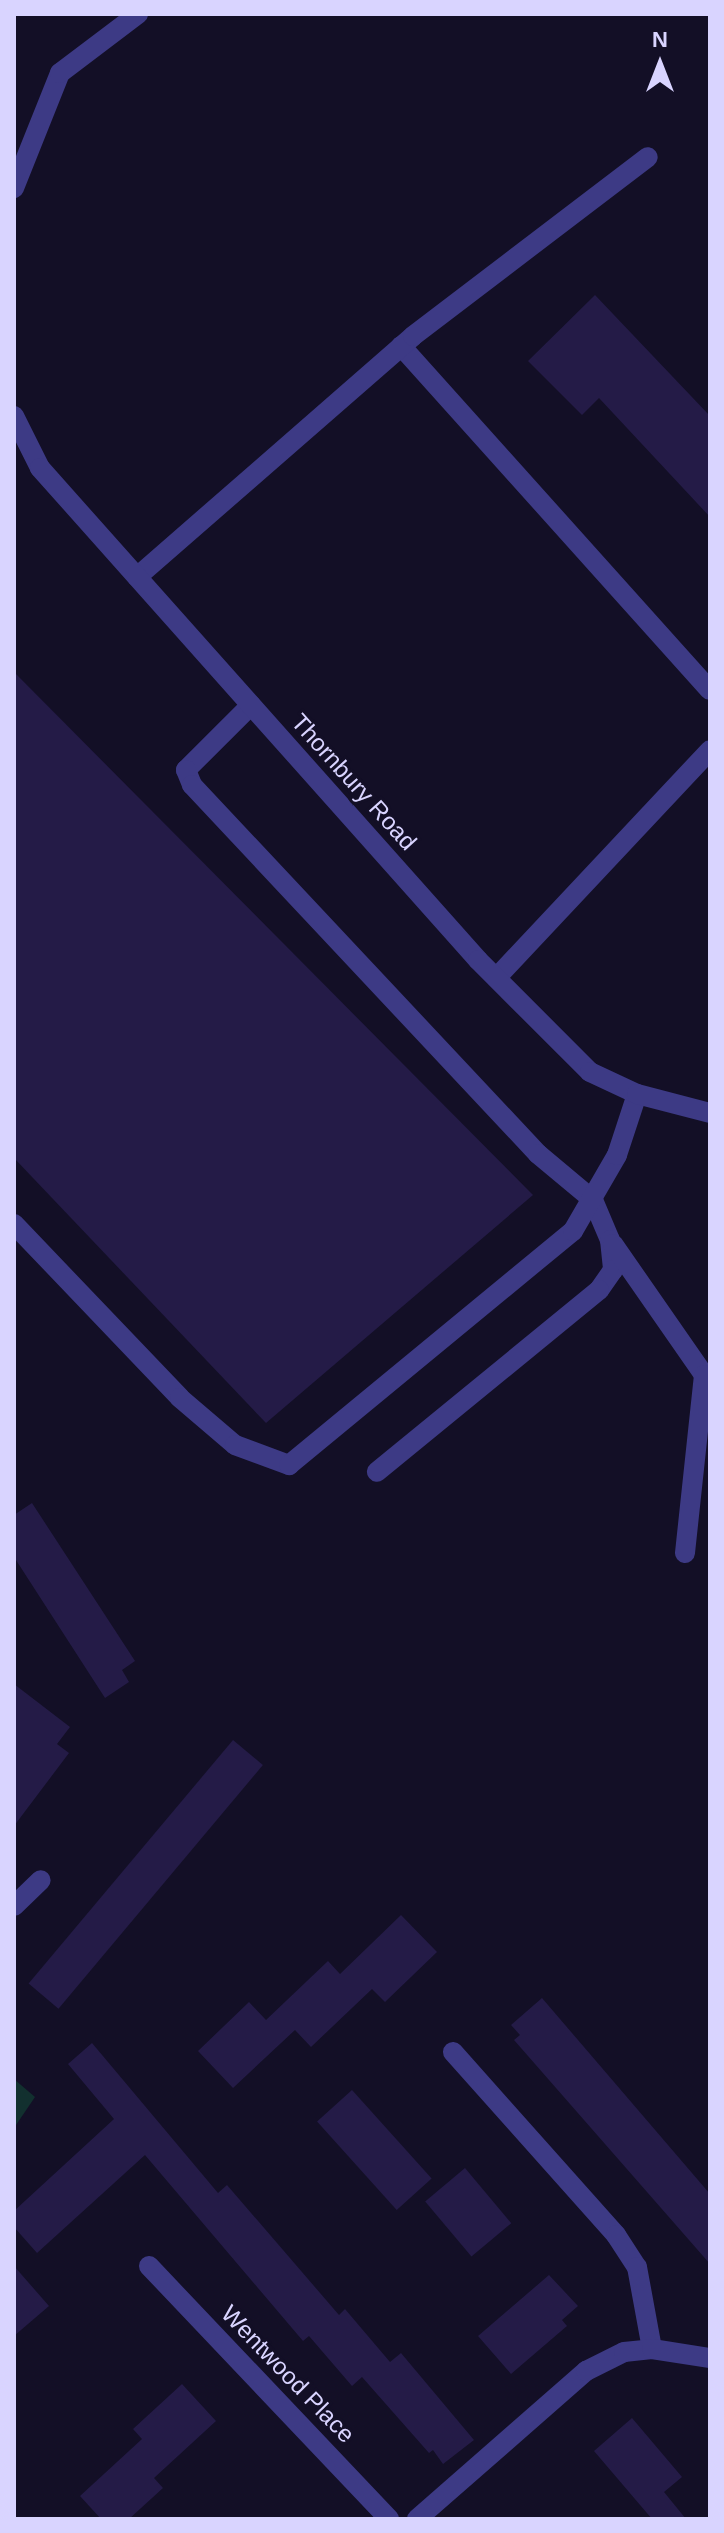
<!DOCTYPE html>
<html>
<head>
<meta charset="utf-8">
<style>
	body { margin:0 }
	#map { position:relative; width:724px; height:2533px; overflow:hidden; background:#130f26; font-family:Arial,sans-serif }
	div>[style] { position:absolute }
	.green>* { inset:0; background:#12302f }
	.building>* { inset:0; background:#241b47; transform-origin:0 0 }
	.service>* { height:20px; margin:-10px; padding:0 10px; transform-origin:10px; border-radius:10px; background:#3d3a85 }
	.minor>* { height:20px; margin:-10px; padding:0 10px; transform-origin:10px; border-radius:10px; background:#3d3a85 }
	span { translate:-50% -50%; white-space:nowrap; text-align:center; line-height:1.15; -webkit-text-stroke:6px #130f26; paint-order:stroke }
	.street-label { font-size:24px; color:#d9d4ff }
	.frame { position:absolute; inset:0; border:16px solid #d9d4ff; pointer-events:none }
	.north { position:absolute; left:620px; top:24px; width:80px; height:80px; -webkit-text-stroke:6px #130f26; paint-order:stroke; rotate:0deg; font-size:22px; font-weight:700; line-height:32px; text-align:center; color:#d9d4ff }
	.north::after { content:''; display:block; margin:auto; width:28px; height:36px; background:#d9d4ff; clip-path:polygon(50% 0,100% 100%,50% 72%,0 100%) }
</style>
</head>
<body>
<div id="map">
	<div class="green">
		<div style="clip-path:polygon(14px 2079px,35px 2097px,14px 2128px)"></div>
	</div>
	<div class="building">
		<div style="clip-path:polygon(595px 295px,710px 416px,710px 517px,599px 398px,582px 415px,528px 361px)"></div>
		<div style="clip-path:polygon(14px 672px,533px 1195px,266px 1423px,14px 1158px)"></div>
		<div style="clip-path:polygon(32px 1503px,135px 1661px,122px 1670px,129px 1682px,105px 1698px,14px 1557px,14px 1515px)"></div>
		<div style="clip-path:polygon(14px 1684px,70px 1727px,57px 1744px,69px 1753px,14px 1826px)"></div>
		<div style="left:233px;top:1740px;width:39px;height:318px;rotate:40deg"></div>
		<div style="clip-path:polygon(401px 1915px,437px 1952px,385px 2002px,372px 1989px,311px 2047px,295px 2030px,233px 2088px,198px 2051px,249px 2002px,266px 2020px,328px 1961px,340px 1974px)"></div>
		<div style="clip-path:polygon(542px 1998px,710px 2194px,710px 2264px,514px 2040px,520px 2035px,511px 2025px)"></div>
		<div style="clip-path:polygon(92px 2043px,218px 2193px,227px 2185px,339px 2315px,345px 2309px,390px 2362px,401px 2353px,474px 2440px,443px 2464px,433px 2450px,429px 2453px,362px 2377px,352px 2386px,309px 2336px,303px 2341px,145px 2155px,37px 2253px,14px 2227px,14px 2211px,114px 2119px,68px 2064px)"></div>
		<div style="left:352px;top:2090px;width:119px;height:47px;rotate:48deg"></div>
		<div style="left:465px;top:2168px;width:72px;height:52px;rotate:50deg"></div>
		<div style="clip-path:polygon(14px 2266px,49px 2306px,14px 2336px)"></div>
		<div style="clip-path:polygon(549px 2275px,578px 2306px,562px 2320px,567px 2326px,511px 2374px,478px 2336px)"></div>
		<div style="clip-path:polygon(182px 2384px,216px 2421px,154px 2478px,163px 2488px,129px 2519px,101px 2519px,80px 2496px,142px 2439px,133px 2429px)"></div>
		<div style="clip-path:polygon(632px 2418px,682px 2477px,664px 2492px,686px 2519px,652px 2519px,594px 2451px)"></div>
	</div>
	<div class="service">
		<div style="left:401px;top:346px;width:462px;rotate:48.1deg"></div>
		<div style="left:137px;top:577px;width:366px;rotate:-41.1deg"></div>
		<div style="left:413px;top:336px;width:295px;rotate:-37.3deg"></div>
		<div style="left:251px;top:705px;width:92px;rotate:135deg"></div>
		<div style="left:186px;top:770px;width:16px;rotate:68deg"></div>
		<div style="left:192px;top:785px;width:506px;rotate:46.84deg"></div>
		<div style="left:538px;top:1154px;width:72px;rotate:39.9deg"></div>
		<div style="left:593px;top:1200px;width:43px;rotate:67deg"></div>
		<div style="left:610px;top:1240px;width:30px;rotate:84deg"></div>
		<div style="left:613px;top:1270px;width:24px;rotate:125deg"></div>
		<div style="left:599px;top:1290px;width:287px;rotate:140.7deg"></div>
		<div style="left:497px;top:977px;width:311px;rotate:-46.8deg"></div>
		<div style="left:14px;top:1224px;width:240px;rotate:46.3deg"></div>
		<div style="left:180px;top:1398px;width:72px;rotate:40.5deg"></div>
		<div style="left:235px;top:1445px;width:58px;rotate:20.3deg"></div>
		<div style="left:289px;top:1465px;width:368px;rotate:-39.5deg"></div>
		<div style="left:573px;top:1231px;width:88px;rotate:-59.9deg"></div>
		<div style="left:617px;top:1155px;width:64px;rotate:-71.8deg"></div>
		<div style="left:613px;top:1244px;width:160px;rotate:55.2deg"></div>
		<div style="left:704px;top:1375px;width:179px;rotate:96.1deg"></div>
	</div>
	<div class="minor">
		<div style="left:14px;top:188px;width:124px;rotate:-68.2deg"></div>
		<div style="left:60px;top:73px;width:98px;rotate:-37.1deg"></div>
		<div style="left:14px;top:416px;width:58px;rotate:63.4deg"></div>
		<div style="left:40px;top:468px;width:659px;rotate:48.32deg"></div>
		<div style="left:478px;top:960px;width:158px;rotate:45deg"></div>
		<div style="left:590px;top:1072px;width:52px;rotate:25.1deg"></div>
		<div style="left:637px;top:1094px;width:75px;rotate:14.6deg"></div>
		<div style="left:14px;top:1906px;width:37px;rotate:-44deg"></div>
		<div style="left:453px;top:2052px;width:245px;rotate:48.3deg"></div>
		<div style="left:616px;top:2235px;width:38px;rotate:57deg"></div>
		<div style="left:637px;top:2267px;width:83px;rotate:79.6deg"></div>
		<div style="left:149px;top:2266px;width:349px;rotate:46.5deg"></div>
		<div style="left:417px;top:2519px;width:225px;rotate:-41.2deg"></div>
		<div style="left:586px;top:2371px;width:42px;rotate:-26.6deg"></div>
		<div style="left:624px;top:2352px;width:28px;rotate:-6deg"></div>
		<div style="left:652px;top:2349px;width:59px;rotate:8.8deg"></div>
	</div>
	<div class="street-label">
		<span style="left:354px;top:782px;rotate:48deg">Thornbury Road</span>
		<span style="left:288px;top:2374px;rotate:46deg">Wentwood Place</span>
	</div>
	<div class="frame"></div>
	<div class="north">N</div>
</div>
</body>
</html>
